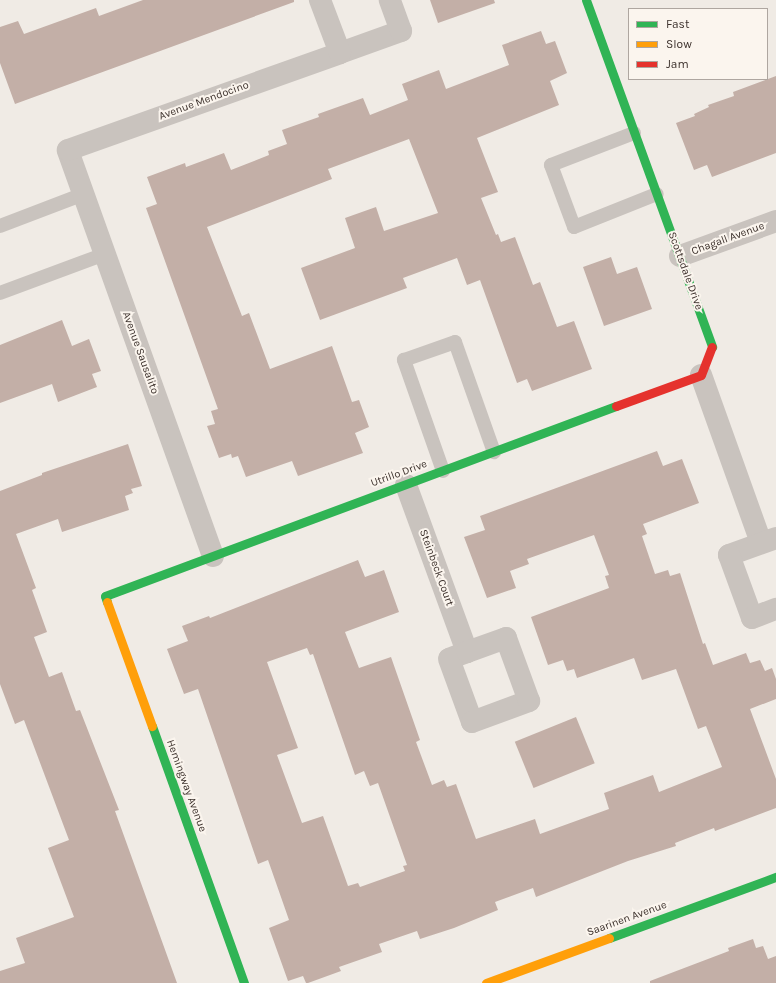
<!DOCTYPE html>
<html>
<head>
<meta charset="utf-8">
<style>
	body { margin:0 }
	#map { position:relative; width:776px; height:983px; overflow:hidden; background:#f0ebe5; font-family:Karla,sans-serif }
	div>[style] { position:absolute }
	.building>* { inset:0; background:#c3afa7; transform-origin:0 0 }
	.lane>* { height:14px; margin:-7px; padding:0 7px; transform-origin:7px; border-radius:7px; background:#c9c3be }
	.street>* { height:22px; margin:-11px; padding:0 11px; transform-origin:11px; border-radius:11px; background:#c9c3be }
	.fast>* { height:9px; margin:-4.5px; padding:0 4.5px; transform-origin:4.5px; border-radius:4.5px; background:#30b455 }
	.slow>* { height:9px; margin:-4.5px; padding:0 4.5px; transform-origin:4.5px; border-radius:4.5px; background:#ff9f0a }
	.jam>* { height:9px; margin:-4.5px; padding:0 4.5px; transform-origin:4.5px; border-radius:4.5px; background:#e5322d }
	span { translate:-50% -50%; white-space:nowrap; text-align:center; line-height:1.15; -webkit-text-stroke:4px #fbf5ee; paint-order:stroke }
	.street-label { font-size:11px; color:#3b302b }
	.legend { position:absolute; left:628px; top:8px; width:140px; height:72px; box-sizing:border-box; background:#fbf5ee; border:1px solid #aea6a0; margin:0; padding:5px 7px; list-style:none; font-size:12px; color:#3b302b }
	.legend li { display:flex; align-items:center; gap:8px; height:20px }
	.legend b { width:20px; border:1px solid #aea6a0 }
</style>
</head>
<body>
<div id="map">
	<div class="building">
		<div style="clip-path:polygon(143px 0,294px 0,294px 2px,15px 104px,0 63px,0 27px,18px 21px,24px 34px,96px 8px,99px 16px)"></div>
		<div style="clip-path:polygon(430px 0,494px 0,495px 3px,438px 23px)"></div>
		<div style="clip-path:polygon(541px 31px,546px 44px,555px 41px,567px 73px,550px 81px,559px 105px,477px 138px,498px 192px,481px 198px,496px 235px,498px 234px,501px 242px,515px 237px,533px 285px,540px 282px,557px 327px,574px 321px,592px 369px,532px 391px,527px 379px,517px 383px,480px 280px,467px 285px,457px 258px,403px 278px,407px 288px,320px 320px,301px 268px,355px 248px,345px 218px,376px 207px,384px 231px,438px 213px,409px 139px,328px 169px,332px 179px,207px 227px,242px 316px,249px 313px,270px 369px,332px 346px,352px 402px,359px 400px,369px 427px,355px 433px,363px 453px,298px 476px,292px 461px,246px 477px,238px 456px,232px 458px,231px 454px,219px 458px,207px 426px,215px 424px,211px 411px,218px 409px,146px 208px,157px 204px,147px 177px,185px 163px,186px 167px,224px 153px,231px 170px,269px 155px,268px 151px,287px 144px,282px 130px,319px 117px,318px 114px,363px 98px,370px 115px,408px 100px,402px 84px,439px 70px,446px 89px,509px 65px,502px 45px)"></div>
		<div style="clip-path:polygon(776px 76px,776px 153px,712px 177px,707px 165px,694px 170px,676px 123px,695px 116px,694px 114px,709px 107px,708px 105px,734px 96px,733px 92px)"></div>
		<div style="clip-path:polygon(611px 257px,617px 274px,637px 267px,652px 309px,604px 326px,583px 267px)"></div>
		<div style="clip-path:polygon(62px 320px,72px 346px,89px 339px,101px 371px,92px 374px,97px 387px,58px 402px,52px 384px,0 403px,0 345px)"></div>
		<div style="clip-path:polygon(128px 444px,142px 486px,131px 489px,133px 493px,125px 496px,129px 510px,62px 532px,58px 519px,16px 534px,36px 588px,32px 590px,47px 632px,34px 637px,49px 677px,62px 672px,76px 711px,80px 710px,119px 810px,115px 811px,177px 983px,0 983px,0 971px,25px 963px,16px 938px,74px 917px,48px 848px,69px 840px,24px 720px,15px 724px,0 684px,0 491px,42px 475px,42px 473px)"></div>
		<div style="clip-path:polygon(evenodd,657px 451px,663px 466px,682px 459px,699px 503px,643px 524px,647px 534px,642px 536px,655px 574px,668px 570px,670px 576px,680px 573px,703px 644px,705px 643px,713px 665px,746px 653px,750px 663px,760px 660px,765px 671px,772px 668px,776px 679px,776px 699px,750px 709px,776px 779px,776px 808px,715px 831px,714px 828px,675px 843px,676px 846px,628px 861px,536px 897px,533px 888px,495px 902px,498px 910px,454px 928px,420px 939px,417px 931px,379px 944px,382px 952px,339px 967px,341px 971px,308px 983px,306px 983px,303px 976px,288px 981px,269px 928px,289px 920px,268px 860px,258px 864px,198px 689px,184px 694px,167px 649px,188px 641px,182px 626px,209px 616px,210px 618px,358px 560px,365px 577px,384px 570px,399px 612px,345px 632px,359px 668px,391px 657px,420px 740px,416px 742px,432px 785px,444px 780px,447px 787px,456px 784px,476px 839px,535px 819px,540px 834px,609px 809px,604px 793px,653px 775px,659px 792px,722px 767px,706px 726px,698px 729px,676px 669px,642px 680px,634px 658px,577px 678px,574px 669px,567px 671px,563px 660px,548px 665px,531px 617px,609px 588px,605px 576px,609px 575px,594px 535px,527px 559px,529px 564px,510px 571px,516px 588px,487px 598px,464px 537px,485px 530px,480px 516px,657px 451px,307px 648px,310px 655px,313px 654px,355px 775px,364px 771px,370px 786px,378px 783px,407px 865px,403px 866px,405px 871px,360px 887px,358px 883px,348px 886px,323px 816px,302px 823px,277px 755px,298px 748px,267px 662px,307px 648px)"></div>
		<div style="left:576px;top:717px;width:50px;height:66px;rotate:68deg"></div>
		<div style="clip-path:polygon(753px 939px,756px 948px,763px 946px,768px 959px,776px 956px,776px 983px,650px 983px,650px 981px,729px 951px,728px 948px)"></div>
	</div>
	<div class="lane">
		<div style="left:634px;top:133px;width:89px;rotate:158.9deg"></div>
		<div style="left:551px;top:165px;width:66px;rotate:69.6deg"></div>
		<div style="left:574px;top:227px;width:89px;rotate:-21.7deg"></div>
		<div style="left:0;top:226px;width:90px;rotate:-20.9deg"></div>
		<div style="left:0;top:293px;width:112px;rotate:-20.4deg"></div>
		<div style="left:443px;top:471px;width:118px;rotate:-109.4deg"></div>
		<div style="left:404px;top:360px;width:54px;rotate:-19.4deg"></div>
		<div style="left:455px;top:342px;width:117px;rotate:70.5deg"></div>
	</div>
	<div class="street">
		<div style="left:340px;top:53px;width:65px;rotate:-19.8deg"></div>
		<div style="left:401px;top:31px;width:33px;rotate:-110deg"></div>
		<div style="left:680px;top:256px;width:102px;rotate:-20deg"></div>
		<div style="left:701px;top:375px;width:178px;rotate:70.3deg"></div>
		<div style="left:406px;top:485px;width:178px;rotate:69.9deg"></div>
		<div style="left:467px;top:652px;width:19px;rotate:159deg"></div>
		<div style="left:449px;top:659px;width:67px;rotate:69.9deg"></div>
		<div style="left:472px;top:722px;width:61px;rotate:-20.2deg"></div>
		<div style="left:529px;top:701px;width:67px;rotate:-110.1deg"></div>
		<div style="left:506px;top:638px;width:41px;rotate:160.3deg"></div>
		<div style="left:776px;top:538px;width:50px;rotate:160.1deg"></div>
		<div style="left:729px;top:555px;width:67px;rotate:69.9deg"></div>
		<div style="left:752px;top:618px;width:26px;rotate:-21deg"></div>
		<div style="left:213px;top:556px;width:431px;rotate:-109.7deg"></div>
		<div style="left:68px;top:150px;width:289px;rotate:-19.6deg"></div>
		<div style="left:340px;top:53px;width:57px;rotate:-110.7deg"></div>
	</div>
	<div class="fast">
		<div style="left:586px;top:0;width:369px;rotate:70deg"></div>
		<div style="left:107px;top:602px;width:6px;rotate:-108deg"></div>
		<div style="left:105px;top:596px;width:545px;rotate:-20.4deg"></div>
		<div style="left:152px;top:726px;width:273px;rotate:70.3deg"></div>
		<div style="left:609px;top:938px;width:178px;rotate:-20.1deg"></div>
	</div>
	<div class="slow">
		<div style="left:107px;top:602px;width:132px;rotate:70.1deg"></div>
		<div style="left:486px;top:983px;width:131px;rotate:-20.1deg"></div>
	</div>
	<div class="jam">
		<div style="left:616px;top:406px;width:90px;rotate:-20deg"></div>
		<div style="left:701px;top:375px;width:30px;rotate:-69deg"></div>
	</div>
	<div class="street-label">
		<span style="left:204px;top:101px;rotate:-20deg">Avenue Mendocino</span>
		<span style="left:728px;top:239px;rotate:-20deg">Chagall Avenue</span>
		<span style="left:685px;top:271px;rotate:70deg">Scottsdale Drive</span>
		<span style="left:140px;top:353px;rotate:70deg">Avenue Sausalito</span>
		<span style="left:399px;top:474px;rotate:-20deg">Utrillo Drive</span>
		<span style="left:436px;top:568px;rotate:70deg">Steinbeck Court</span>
		<span style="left:186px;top:786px;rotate:70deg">Hemingway Avenue</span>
		<span style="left:627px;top:919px;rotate:-20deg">Saarinen Avenue</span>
	</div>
	<ul class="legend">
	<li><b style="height:5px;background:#30b455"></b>Fast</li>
	<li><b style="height:5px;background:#ff9f0a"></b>Slow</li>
	<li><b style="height:5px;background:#e5322d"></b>Jam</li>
	</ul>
</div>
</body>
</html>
